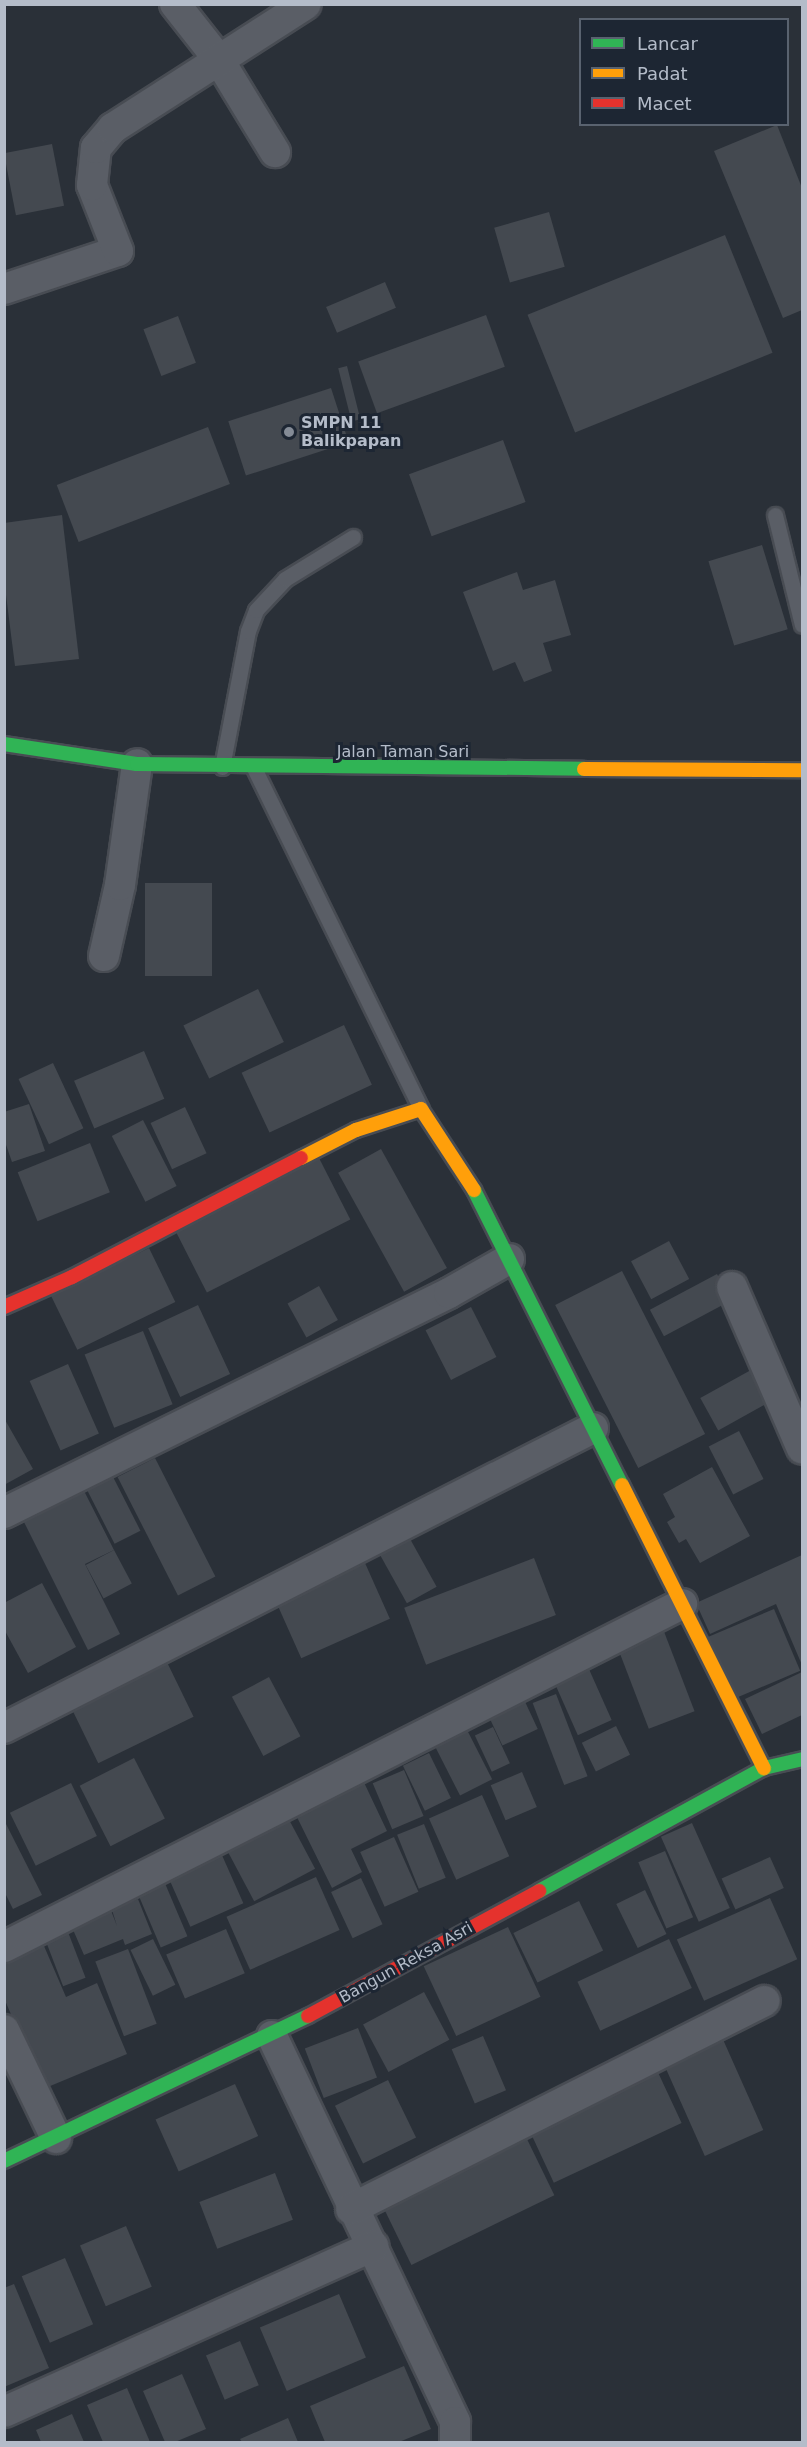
<!DOCTYPE html>
<html>
<head>
<meta charset="utf-8">
<style>
	body { margin:0 }
	#map { position:relative; width:807px; height:2447px; overflow:hidden; background:#2a3038; font-family:"DejaVu Sans",sans-serif }
	div>[style] { position:absolute }
	.building>* { inset:0; background:#444950; transform-origin:0 0 }
	.roads { filter:drop-shadow(2px 0 #484c53) drop-shadow(-2px 0 #484c53) drop-shadow(0 2px #484c53) drop-shadow(0 -2px #484c53) }
	.lane>* { height:15px; margin:-7.5px; padding:0 7.5px; transform-origin:7.5px; border-radius:7.5px; background:#5a5e66 }
	.street>* { height:30px; margin:-15px; padding:0 15px; transform-origin:15px; border-radius:15px; background:#5a5e66 }
	.fast>* { height:14px; margin:-7px; padding:0 7px; transform-origin:7px; border-radius:7px; background:#30b455 }
	.slow>* { height:14px; margin:-7px; padding:0 7px; transform-origin:7px; border-radius:7px; background:#ff9f0a }
	.jam>* { height:14px; margin:-7px; padding:0 7px; transform-origin:7px; border-radius:7px; background:#e5322d }
	.dots>* { width:16px; height:16px; translate:-50% -50%; box-sizing:border-box; border:3px solid #1d2633; border-radius:50% }
	span { translate:-50% -50%; white-space:nowrap; text-align:center; line-height:1.15; -webkit-text-stroke:6px #1d2633; paint-order:stroke }
	.poi-label { font-size:16px; color:#b4bcc9; font-weight:700 }
	.left { translate:0 -50%; text-align:left }
	.street-label { font-size:16px; color:#b4bcc9 }
	.frame { position:absolute; inset:0; border:6px solid #b4bcc9; pointer-events:none }
	.legend { position:absolute; left:579px; top:18px; width:210px; height:108px; box-sizing:border-box; background:#1d2633; border:2px solid #59626f; margin:0; padding:8px 10px; list-style:none; font-size:18px; color:#b4bcc9 }
	.legend li { display:flex; align-items:center; gap:12px; height:30px }
	.legend b { width:30px; border:2px solid #59626f }
</style>
</head>
<body>
<div id="map">
	<div class="building">
		<div style="clip-path:polygon(777px 125px,802px 188px,802px 310px,783px 318px,714px 151px)"></div>
		<div style="left:52px;top:144px;width:63px;height:49px;rotate:79deg"></div>
		<div style="left:549px;top:212px;width:57px;height:57px;rotate:74deg"></div>
		<div style="left:725px;top:235px;width:127px;height:213px;rotate:68deg"></div>
		<div style="left:385px;top:282px;width:28px;height:64px;rotate:67deg"></div>
		<div style="left:486px;top:315px;width:55px;height:136px;rotate:70deg"></div>
		<div style="left:178px;top:316px;width:50px;height:37px;rotate:69deg"></div>
		<div style="left:347px;top:366px;width:55px;height:9px;rotate:76deg"></div>
		<div style="left:331px;top:388px;width:57px;height:108px;rotate:72deg"></div>
		<div style="left:208px;top:427px;width:61px;height:162px;rotate:69deg"></div>
		<div style="left:503px;top:440px;width:66px;height:100px;rotate:70deg"></div>
		<div style="clip-path:polygon(62px 515px,79px 659px,15px 666px,4px 579px,4px 523px)"></div>
		<div style="left:762px;top:545px;width:88px;height:56px;rotate:73deg"></div>
		<div style="clip-path:polygon(517px 572px,523px 590px,555px 580px,571px 635px,543px 643px,552px 671px,524px 682px,515px 662px,493px 671px,463px 592px)"></div>
		<div style="left:145px;top:883px;width:67px;height:93px"></div>
		<div style="left:258px;top:989px;width:59px;height:83px;rotate:64deg"></div>
		<div style="left:344px;top:1025px;width:66px;height:113px;rotate:65deg"></div>
		<div style="left:144px;top:1051px;width:52px;height:76px;rotate:67deg"></div>
		<div style="left:53px;top:1063px;width:72px;height:38px;rotate:65deg"></div>
		<div style="clip-path:polygon(29px 1104px,45px 1151px,12px 1162px,4px 1139px,4px 1112px)"></div>
		<div style="left:185px;top:1107px;width:51px;height:38px;rotate:65deg"></div>
		<div style="left:143px;top:1120px;width:74px;height:35px;rotate:63deg"></div>
		<div style="left:90px;top:1143px;width:53px;height:78px;rotate:68deg"></div>
		<div style="left:381px;top:1149px;width:136px;height:49px;rotate:61deg"></div>
		<div style="left:319px;top:1158px;width:69px;height:161px;rotate:63deg"></div>
		<div style="left:669px;top:1241px;width:43px;height:43px;rotate:62deg"></div>
		<div style="left:149px;top:1248px;width:60px;height:109px;rotate:64deg"></div>
		<div style="left:622px;top:1271px;width:183px;height:75px;rotate:63deg"></div>
		<div style="left:717px;top:1274px;width:30px;height:76px;rotate:62deg"></div>
		<div style="left:319px;top:1286px;width:39px;height:36px;rotate:61deg"></div>
		<div style="left:198px;top:1305px;width:76px;height:55px;rotate:65deg"></div>
		<div style="left:471px;top:1307px;width:56px;height:51px;rotate:63deg"></div>
		<div style="left:143px;top:1331px;width:79px;height:63px;rotate:68deg"></div>
		<div style="left:68px;top:1364px;width:76px;height:42px;rotate:66deg"></div>
		<div style="left:751px;top:1370px;width:37px;height:58px;rotate:61deg"></div>
		<div style="clip-path:polygon(4px 1418px,33px 1469px,4px 1485px)"></div>
		<div style="left:739px;top:1431px;width:54px;height:34px;rotate:63deg"></div>
		<div style="left:155px;top:1458px;width:133px;height:42px;rotate:63deg"></div>
		<div style="clip-path:polygon(712px 1467px,750px 1536px,700px 1563px,686px 1539px,679px 1543px,667px 1522px,675px 1517px,663px 1494px)"></div>
		<div style="left:110px;top:1471px;width:67px;height:29px;rotate:63deg"></div>
		<div style="clip-path:polygon(80px 1483px,114px 1550px,85px 1564px,120px 1634px,88px 1650px,20px 1514px)"></div>
		<div style="left:409px;top:1537px;width:57px;height:34px;rotate:61deg"></div>
		<div style="left:114px;top:1550px;width:38px;height:32px;rotate:62deg"></div>
		<div style="left:361px;top:1554px;width:71px;height:97px;rotate:66deg"></div>
		<div style="clip-path:polygon(802px 1555px,802px 1665px,776px 1604px,710px 1634px,696px 1603px)"></div>
		<div style="left:534px;top:1558px;width:61px;height:139px;rotate:69deg"></div>
		<div style="clip-path:polygon(42px 1583px,76px 1647px,28px 1673px,4px 1629px,4px 1603px)"></div>
		<div style="left:774px;top:1609px;width:67px;height:73px;rotate:67deg"></div>
		<div style="left:663px;top:1629px;width:88px;height:49px;rotate:69deg"></div>
		<div style="left:162px;top:1652px;width:72px;height:106px;rotate:64deg"></div>
		<div style="left:584px;top:1658px;width:68px;height:37px;rotate:66deg"></div>
		<div style="clip-path:polygon(802px 1672px,802px 1715px,762px 1734px,745px 1699px)"></div>
		<div style="left:269px;top:1677px;width:67px;height:42px;rotate:62deg"></div>
		<div style="left:520px;top:1691px;width:42px;height:39px;rotate:65deg"></div>
		<div style="left:556px;top:1694px;width:88px;height:25px;rotate:69deg"></div>
		<div style="left:464px;top:1724px;width:62px;height:36px;rotate:63deg"></div>
		<div style="left:616px;top:1726px;width:32px;height:38px;rotate:64deg"></div>
		<div style="left:493px;top:1727px;width:40px;height:20px;rotate:65deg"></div>
		<div style="left:429px;top:1753px;width:50px;height:29px;rotate:64deg"></div>
		<div style="left:134px;top:1758px;width:68px;height:61px;rotate:63deg"></div>
		<div style="left:404px;top:1770px;width:50px;height:34px;rotate:67deg"></div>
		<div style="left:522px;top:1772px;width:38px;height:34px;rotate:67deg"></div>
		<div style="clip-path:polygon(360px 1774px,387px 1831px,351px 1849px,362px 1872px,332px 1888px,292px 1807px)"></div>
		<div style="left:71px;top:1783px;width:59px;height:68px;rotate:64deg"></div>
		<div style="left:482px;top:1795px;width:67px;height:58px;rotate:66deg"></div>
		<div style="left:286px;top:1814px;width:62px;height:69px;rotate:62deg"></div>
		<div style="clip-path:polygon(4px 1820px,42px 1895px,13px 1909px,4px 1891px)"></div>
		<div style="left:692px;top:1823px;width:93px;height:34px;rotate:66deg"></div>
		<div style="left:424px;top:1824px;width:58px;height:29px;rotate:68deg"></div>
		<div style="left:394px;top:1837px;width:60px;height:37px;rotate:66deg"></div>
		<div style="left:665px;top:1851px;width:72px;height:29px;rotate:67deg"></div>
		<div style="left:221px;top:1853px;width:55px;height:58px;rotate:66deg"></div>
		<div style="left:770px;top:1857px;width:34px;height:53px;rotate:66deg"></div>
		<div style="left:316px;top:1877px;width:58px;height:98px;rotate:66deg"></div>
		<div style="left:361px;top:1878px;width:51px;height:33px;rotate:65deg"></div>
		<div style="left:164px;top:1881px;width:60px;height:29px;rotate:67deg"></div>
		<div style="left:645px;top:1890px;width:49px;height:32px;rotate:64deg"></div>
		<div style="left:770px;top:1898px;width:67px;height:102px;rotate:66deg"></div>
		<div style="clip-path:polygon(138px 1899px,152px 1934px,125px 1945px,123px 1939px,84px 1955px,71px 1925px,110px 1908px,117px 1926px,112px 1910px)"></div>
		<div style="left:579px;top:1901px;width:55px;height:73px;rotate:64deg"></div>
		<div style="left:508px;top:1927px;width:77px;height:93px;rotate:65deg"></div>
		<div style="left:226px;top:1929px;width:48px;height:65px;rotate:67deg"></div>
		<div style="left:68px;top:1932px;width:49px;height:24px;rotate:69deg"></div>
		<div style="left:153px;top:1939px;width:51px;height:25px;rotate:64deg"></div>
		<div style="left:669px;top:1939px;width:54px;height:101px;rotate:65deg"></div>
		<div style="clip-path:polygon(44px 1946px,66px 1997px,97px 1983px,127px 2054px,43px 2089px,4px 1998px,4px 1963px)"></div>
		<div style="left:128px;top:1949px;width:80px;height:35px;rotate:69deg"></div>
		<div style="left:424px;top:1992px;width:54px;height:69px;rotate:62deg"></div>
		<div style="left:358px;top:2028px;width:53px;height:57px;rotate:69deg"></div>
		<div style="left:721px;top:2035px;width:104px;height:64px;rotate:66deg"></div>
		<div style="left:483px;top:2036px;width:59px;height:34px;rotate:67deg"></div>
		<div style="left:655px;top:2066px;width:63px;height:141px;rotate:65deg"></div>
		<div style="left:388px;top:2080px;width:64px;height:59px;rotate:64deg"></div>
		<div style="left:235px;top:2084px;width:57px;height:87px;rotate:66deg"></div>
		<div style="left:525px;top:2135px;width:67px;height:159px;rotate:64deg"></div>
		<div style="left:275px;top:2173px;width:50px;height:81px;rotate:69deg"></div>
		<div style="left:126px;top:2226px;width:66px;height:50px;rotate:67deg"></div>
		<div style="left:65px;top:2258px;width:72px;height:47px;rotate:67deg"></div>
		<div style="clip-path:polygon(14px 2284px,49px 2368px,4px 2387px,4px 2288px)"></div>
		<div style="left:339px;top:2294px;width:69px;height:86px;rotate:67deg"></div>
		<div style="left:240px;top:2341px;width:48px;height:37px;rotate:67deg"></div>
		<div style="clip-path:polygon(404px 2366px,431px 2429px,399px 2442px,325px 2442px,310px 2406px)"></div>
		<div style="clip-path:polygon(182px 2374px,206px 2429px,175px 2442px,165px 2442px,143px 2391px)"></div>
		<div style="clip-path:polygon(127px 2388px,150px 2442px,103px 2442px,87px 2405px)"></div>
		<div style="clip-path:polygon(72px 2414px,84px 2442px,41px 2442px,36px 2430px)"></div>
		<div style="clip-path:polygon(288px 2418px,298px 2442px,242px 2442px,240px 2439px)"></div>
	</div>
	<div class="roads">
		<div class="lane">
			<div style="left:775px;top:515px;width:113px;rotate:76.2deg"></div>
			<div style="left:222px;top:767px;width:138px;rotate:-79.2deg"></div>
			<div style="left:248px;top:631px;width:22px;rotate:-69deg"></div>
			<div style="left:256px;top:610px;width:42px;rotate:-46.9deg"></div>
			<div style="left:285px;top:579px;width:80px;rotate:-31.7deg"></div>
			<div style="left:254px;top:768px;width:380px;rotate:63.9deg"></div>
		</div>
		<div class="street">
			<div style="left:175px;top:4px;width:71px;rotate:51.8deg"></div>
			<div style="left:219px;top:60px;width:108px;rotate:58.7deg"></div>
			<div style="left:4px;top:289px;width:120px;rotate:-18.4deg"></div>
			<div style="left:118px;top:251px;width:71px;rotate:-111.5deg"></div>
			<div style="left:92px;top:185px;width:37px;rotate:-84deg"></div>
			<div style="left:96px;top:148px;width:26px;rotate:-50deg"></div>
			<div style="left:113px;top:128px;width:229px;rotate:-32.7deg"></div>
			<div style="left:104px;top:956px;width:73px;rotate:-77.3deg"></div>
			<div style="left:120px;top:885px;width:122px;rotate:-82deg"></div>
			<div style="left:732px;top:1287px;width:176px;rotate:66.6deg"></div>
			<div style="left:4px;top:1513px;width:496px;rotate:-26.3deg"></div>
			<div style="left:449px;top:1293px;width:69px;rotate:-29.5deg"></div>
			<div style="left:4px;top:1728px;width:661px;rotate:-26.99deg"></div>
			<div style="left:4px;top:1947px;width:760px;rotate:-26.83deg"></div>
			<div style="left:4px;top:2030px;width:120px;rotate:64.3deg"></div>
			<div style="left:272px;top:2036px;width:427px;rotate:64.6deg"></div>
			<div style="left:455px;top:2422px;width:20px;rotate:90deg"></div>
			<div style="left:351px;top:2209px;width:463px;rotate:-26.7deg"></div>
			<div style="left:4px;top:2412px;width:405px;rotate:-24.2deg"></div>
		</div>
		<div class="fast">
			<div style="left:4px;top:744px;width:134px;rotate:8.6deg"></div>
			<div style="left:137px;top:764px;width:447px;rotate:0.6deg"></div>
			<div style="left:474px;top:1190px;width:330px;rotate:63.4deg"></div>
			<div style="left:539px;top:1891px;width:256px;rotate:-28.7deg"></div>
			<div style="left:764px;top:1768px;width:39px;rotate:-13deg"></div>
			<div style="left:4px;top:2161px;width:337px;rotate:-25.5deg"></div>
		</div>
		<div class="slow">
			<div style="left:584px;top:769px;width:218px;rotate:0.3deg"></div>
			<div style="left:301px;top:1158px;width:62px;rotate:-27deg"></div>
			<div style="left:356px;top:1130px;width:68px;rotate:-17.9deg"></div>
			<div style="left:421px;top:1109px;width:97px;rotate:56.8deg"></div>
			<div style="left:622px;top:1485px;width:317px;rotate:63.4deg"></div>
		</div>
		<div class="jam">
			<div style="left:4px;top:1307px;width:74px;rotate:-23.8deg"></div>
			<div style="left:72px;top:1277px;width:258px;rotate:-27.5deg"></div>
			<div style="left:308px;top:2016px;width:263px;rotate:-28.4deg"></div>
		</div>
	</div>
	<div class="dots">
		<div style="left:289px;top:432px;background:#848b96"></div>
	</div>
	<div class="poi-label">
		<span class="left" style="left:301px;top:432px">SMPN 11<br>Balikpapan</span>
	</div>
	<div class="street-label">
		<span style="left:403px;top:752px">Jalan Taman Sari</span>
		<span style="left:406px;top:1963px;rotate:-29deg">Bangun Reksa Asri</span>
	</div>
	<div class="frame"></div>
	<ul class="legend">
	<li><b style="height:8px;background:#30b455"></b>Lancar</li>
	<li><b style="height:8px;background:#ff9f0a"></b>Padat</li>
	<li><b style="height:8px;background:#e5322d"></b>Macet</li>
	</ul>
</div>
</body>
</html>
